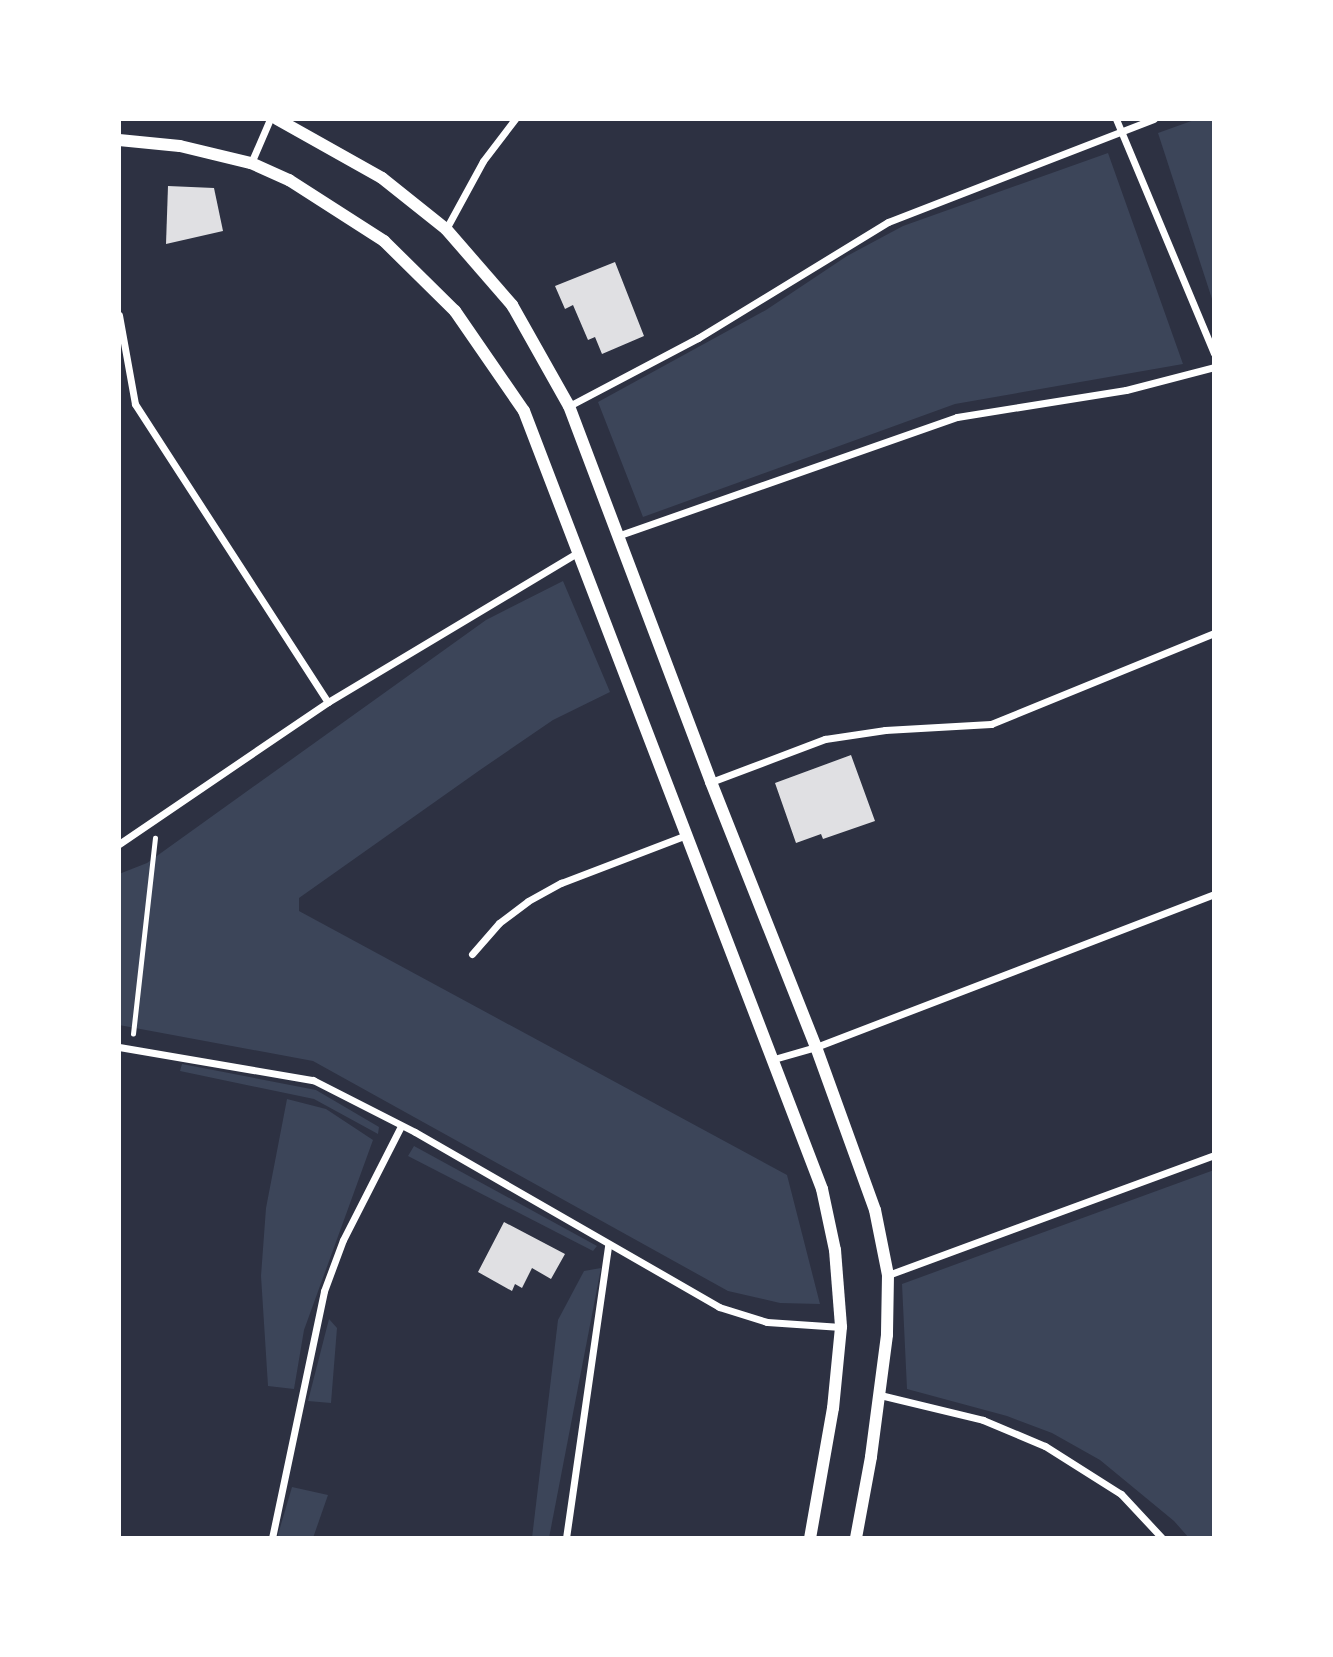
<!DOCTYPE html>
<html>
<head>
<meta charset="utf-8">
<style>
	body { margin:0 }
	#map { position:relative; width:1333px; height:1657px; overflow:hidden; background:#2d3142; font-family:"Archivo Narrow",sans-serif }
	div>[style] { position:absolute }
	.green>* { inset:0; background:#3c4559 }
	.building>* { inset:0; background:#e0e0e3 }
	.path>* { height:4.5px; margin:-2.25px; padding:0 2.25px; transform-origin:2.25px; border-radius:2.25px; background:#fff }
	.minor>* { height:7px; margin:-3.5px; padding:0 3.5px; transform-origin:3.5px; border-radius:3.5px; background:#fff }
	.tertiary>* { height:12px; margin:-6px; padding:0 6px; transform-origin:6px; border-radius:6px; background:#fff }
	span { translate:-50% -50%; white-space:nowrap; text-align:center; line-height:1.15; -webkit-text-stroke:5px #fff; paint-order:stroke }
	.frame { position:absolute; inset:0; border:121px solid #fff; pointer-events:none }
</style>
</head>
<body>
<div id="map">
	<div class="green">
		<div style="clip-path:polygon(1197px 119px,1214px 119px,1213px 302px,1158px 133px)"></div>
		<div style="clip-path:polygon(1108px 153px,1183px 364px,955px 404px,643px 517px,598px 402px,766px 310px,847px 256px,903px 226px)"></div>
		<div style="clip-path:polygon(563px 581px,610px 692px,553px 720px,480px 770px,299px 898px,299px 911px,787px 1175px,820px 1304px,780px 1303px,728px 1291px,313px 1061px,119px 1025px,119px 874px,147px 863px,486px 620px)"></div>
		<div style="clip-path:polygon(182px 1064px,316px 1090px,379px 1127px,378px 1134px,314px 1099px,180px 1071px)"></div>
		<div style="clip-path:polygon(287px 1099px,326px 1109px,373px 1140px,304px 1330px,294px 1389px,268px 1386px,261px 1276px,266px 1208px)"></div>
		<div style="clip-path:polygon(414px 1146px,597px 1246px,593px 1251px,408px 1156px)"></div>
		<div style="clip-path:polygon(1214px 1170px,1214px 1538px,1189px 1538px,1174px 1521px,1100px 1460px,1052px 1433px,1007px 1416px,907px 1389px,902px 1284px)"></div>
		<div style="clip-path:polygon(601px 1268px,549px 1538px,532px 1538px,558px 1320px,584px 1271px)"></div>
		<div style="clip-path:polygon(329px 1319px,337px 1328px,331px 1403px,308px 1401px)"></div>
		<div style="clip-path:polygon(292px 1487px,328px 1495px,313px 1538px,277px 1538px)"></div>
	</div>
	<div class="building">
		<div style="clip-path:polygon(168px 186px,214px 188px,223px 231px,166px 244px)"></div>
		<div style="clip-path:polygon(615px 262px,644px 336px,602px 354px,595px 337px,588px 340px,573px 305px,565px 309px,555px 286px)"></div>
		<div style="clip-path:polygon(851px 755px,875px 821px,823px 839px,821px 834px,796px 843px,775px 783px)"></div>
		<div style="clip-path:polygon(504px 1222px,565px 1254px,551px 1279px,532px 1268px,522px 1288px,515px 1284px,512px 1291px,478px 1272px)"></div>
	</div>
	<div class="path">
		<div style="left:133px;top:1034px;width:197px;rotate:-83.6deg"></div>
	</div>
	<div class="minor">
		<div style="left:1116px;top:119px;width:254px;rotate:67.3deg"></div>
		<div style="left:251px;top:163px;width:48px;rotate:-66.6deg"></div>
		<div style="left:446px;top:229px;width:77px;rotate:-61.4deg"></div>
		<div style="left:483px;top:161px;width:53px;rotate:-52.7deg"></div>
		<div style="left:119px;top:315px;width:90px;rotate:79.8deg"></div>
		<div style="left:135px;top:404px;width:355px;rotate:57.1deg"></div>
		<div style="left:569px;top:406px;width:146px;rotate:-27.8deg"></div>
		<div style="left:698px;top:338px;width:223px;rotate:-31.4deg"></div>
		<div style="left:888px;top:222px;width:285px;rotate:-21.2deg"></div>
		<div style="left:620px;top:535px;width:357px;rotate:-19.3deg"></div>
		<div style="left:957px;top:417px;width:171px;rotate:-9.1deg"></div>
		<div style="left:1126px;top:390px;width:91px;rotate:-14.6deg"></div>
		<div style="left:711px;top:782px;width:122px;rotate:-20.7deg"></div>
		<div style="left:825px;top:739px;width:61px;rotate:-8.5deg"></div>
		<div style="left:885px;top:730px;width:106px;rotate:-3.2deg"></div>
		<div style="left:991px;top:724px;width:241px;rotate:-22.2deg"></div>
		<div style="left:119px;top:844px;width:253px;rotate:-34.2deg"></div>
		<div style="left:328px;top:702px;width:292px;rotate:-30.9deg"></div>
		<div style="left:472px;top:954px;width:41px;rotate:-48.9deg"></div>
		<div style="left:499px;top:923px;width:36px;rotate:-37deg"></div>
		<div style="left:528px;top:901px;width:38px;rotate:-29deg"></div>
		<div style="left:561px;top:883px;width:135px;rotate:-20.9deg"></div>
		<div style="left:119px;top:1047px;width:197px;rotate:9.7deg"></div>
		<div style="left:313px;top:1080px;width:114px;rotate:27deg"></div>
		<div style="left:415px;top:1132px;width:351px;rotate:29.9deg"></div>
		<div style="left:719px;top:1307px;width:50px;rotate:17.4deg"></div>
		<div style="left:767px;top:1322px;width:74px;rotate:3.9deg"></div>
		<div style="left:774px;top:1059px;width:44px;rotate:-15.9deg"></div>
		<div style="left:816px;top:1047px;width:426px;rotate:-21deg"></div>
		<div style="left:888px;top:1275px;width:347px;rotate:-20.2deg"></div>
		<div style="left:880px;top:1395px;width:106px;rotate:13.6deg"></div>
		<div style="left:983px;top:1420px;width:67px;rotate:22.8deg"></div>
		<div style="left:1045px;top:1446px;width:90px;rotate:32.3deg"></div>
		<div style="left:1121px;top:1494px;width:60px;rotate:47deg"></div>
		<div style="left:272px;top:1538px;width:252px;rotate:-78.1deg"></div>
		<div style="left:324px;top:1291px;width:54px;rotate:-69.6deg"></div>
		<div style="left:343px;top:1240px;width:128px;rotate:-63deg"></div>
		<div style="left:566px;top:1538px;width:296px;rotate:-81.8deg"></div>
	</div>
	<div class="tertiary">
		<div style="left:277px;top:119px;width:120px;rotate:29.3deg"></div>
		<div style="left:382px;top:178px;width:82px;rotate:38.6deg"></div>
		<div style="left:446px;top:229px;width:101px;rotate:49deg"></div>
		<div style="left:512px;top:305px;width:116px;rotate:60.6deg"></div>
		<div style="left:569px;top:406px;width:402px;rotate:69.3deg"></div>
		<div style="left:711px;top:782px;width:285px;rotate:68.4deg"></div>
		<div style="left:816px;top:1047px;width:173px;rotate:70.1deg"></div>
		<div style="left:875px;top:1210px;width:66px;rotate:78.7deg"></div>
		<div style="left:888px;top:1275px;width:60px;rotate:91deg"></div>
		<div style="left:887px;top:1335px;width:123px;rotate:97.5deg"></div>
		<div style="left:871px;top:1457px;width:82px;rotate:100.5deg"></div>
		<div style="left:119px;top:140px;width:61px;rotate:5.6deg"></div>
		<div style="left:180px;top:146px;width:73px;rotate:13.5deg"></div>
		<div style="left:251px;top:163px;width:42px;rotate:24.1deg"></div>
		<div style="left:289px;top:180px;width:113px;rotate:32.7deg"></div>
		<div style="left:384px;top:241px;width:100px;rotate:44.6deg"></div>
		<div style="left:455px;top:311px;width:121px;rotate:55.4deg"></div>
		<div style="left:524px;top:411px;width:833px;rotate:69.04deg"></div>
		<div style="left:822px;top:1189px;width:62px;rotate:78deg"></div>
		<div style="left:835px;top:1250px;width:77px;rotate:85.5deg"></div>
		<div style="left:841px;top:1327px;width:81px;rotate:95.6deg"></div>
		<div style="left:833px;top:1408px;width:132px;rotate:100deg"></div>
	</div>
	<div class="frame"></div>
</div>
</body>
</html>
